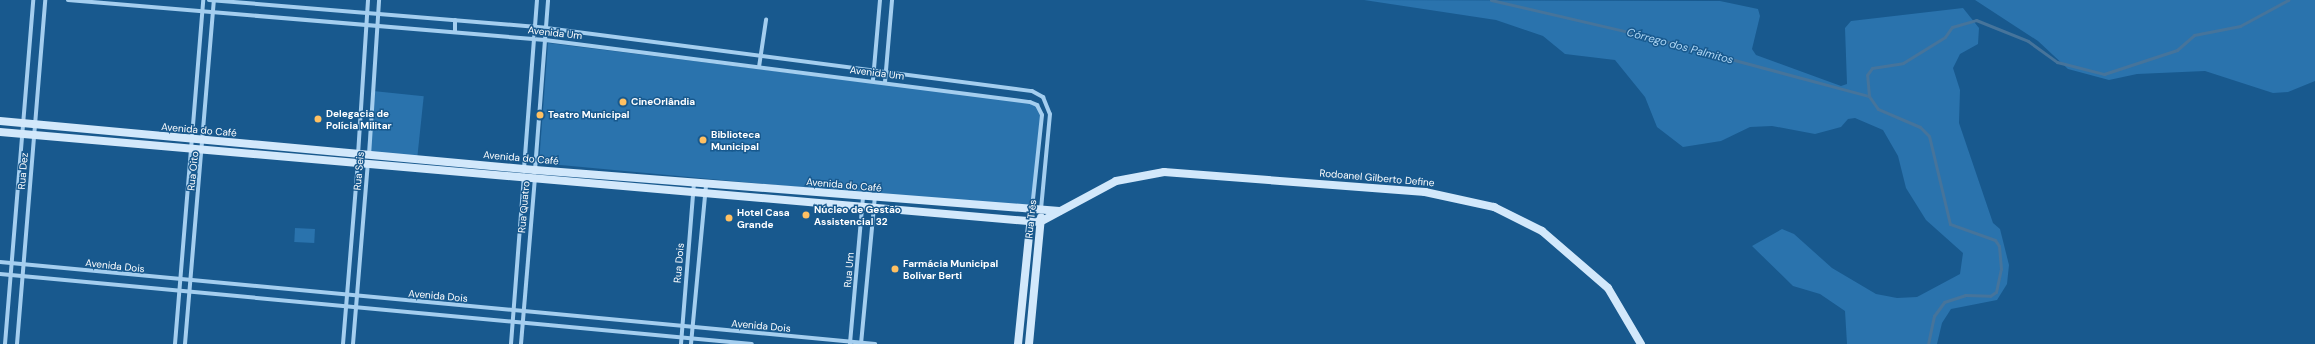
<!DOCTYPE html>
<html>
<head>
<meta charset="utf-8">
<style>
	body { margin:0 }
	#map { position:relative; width:2315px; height:344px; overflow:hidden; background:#18598e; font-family:"DM Sans",sans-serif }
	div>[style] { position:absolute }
	.green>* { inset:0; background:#2a73ad; transform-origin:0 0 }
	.stream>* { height:3px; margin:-1.5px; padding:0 1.5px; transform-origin:1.5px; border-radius:1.5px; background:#46749b }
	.street>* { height:4px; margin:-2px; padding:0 2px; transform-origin:2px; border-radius:2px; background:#a4ceef }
	.secondary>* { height:8px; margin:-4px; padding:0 4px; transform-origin:4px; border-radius:4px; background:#d2e8fb }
	.dots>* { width:11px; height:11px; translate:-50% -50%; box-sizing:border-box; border:2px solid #18598e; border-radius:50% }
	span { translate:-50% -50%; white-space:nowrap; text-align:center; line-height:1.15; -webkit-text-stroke:3px #18598e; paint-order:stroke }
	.street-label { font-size:10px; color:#fff }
	.poi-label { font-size:10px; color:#fff; font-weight:700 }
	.left { translate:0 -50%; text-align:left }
	.water-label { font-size:11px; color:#b0d8f6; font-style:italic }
</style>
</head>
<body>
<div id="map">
	<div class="green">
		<div style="clip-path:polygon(1364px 0,1720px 1px,1758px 9px,1760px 16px,1752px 49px,1756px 55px,1841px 86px,1847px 84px,1845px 28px,1851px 21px,1963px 8px,1979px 28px,1978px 44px,1960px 54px,1953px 68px,1960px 90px,1959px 123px,1993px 223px,2000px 229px,2009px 265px,2007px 284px,1997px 300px,1951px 309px,1942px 323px,1937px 344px,1847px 344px,1845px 311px,1820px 294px,1793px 286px,1752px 246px,1782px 229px,1794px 234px,1832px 268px,1876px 294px,1897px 298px,1917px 297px,1960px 274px,1963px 253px,1926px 220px,1906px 188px,1898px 156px,1883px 130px,1855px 118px,1848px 119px,1841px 127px,1815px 134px,1772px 126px,1750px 127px,1721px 141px,1683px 147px,1657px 127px,1645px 97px,1615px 60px,1565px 54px,1543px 36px,1496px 20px)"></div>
		<div style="clip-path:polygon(1975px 0,2315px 0,2315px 81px,2288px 92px,2273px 93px,2205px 71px,2137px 74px,2109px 80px,2068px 69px,2038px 41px)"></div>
		<div style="clip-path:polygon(548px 43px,1034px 103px,1041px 111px,1031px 209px,539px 163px)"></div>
		<div style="left:373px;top:91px;width:51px;height:64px;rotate:6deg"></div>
		<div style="left:295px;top:228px;width:20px;height:14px;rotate:3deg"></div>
	</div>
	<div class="stream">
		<div style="left:1491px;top:0;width:154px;rotate:13.1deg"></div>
		<div style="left:1641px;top:35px;width:236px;rotate:15deg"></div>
		<div style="left:1928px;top:344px;width:29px;rotate:-78deg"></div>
		<div style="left:1934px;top:316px;width:17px;rotate:-54deg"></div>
		<div style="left:1944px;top:302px;width:22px;rotate:-18deg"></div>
		<div style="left:1965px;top:295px;width:25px;rotate:2deg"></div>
		<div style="left:1990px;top:296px;width:7px;rotate:-34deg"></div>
		<div style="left:1996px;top:292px;width:24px;rotate:-78deg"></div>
		<div style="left:2001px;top:269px;width:23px;rotate:-95deg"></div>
		<div style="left:1999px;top:246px;width:7px;rotate:-124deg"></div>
		<div style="left:1995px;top:240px;width:48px;rotate:-160.4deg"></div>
		<div style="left:1950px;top:224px;width:90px;rotate:-103.4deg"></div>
		<div style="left:1929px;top:136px;width:13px;rotate:-135deg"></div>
		<div style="left:1920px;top:127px;width:46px;rotate:-156.8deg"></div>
		<div style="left:1878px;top:109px;width:16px;rotate:-125deg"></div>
		<div style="left:1869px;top:96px;width:21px;rotate:-95deg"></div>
		<div style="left:1867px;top:75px;width:9px;rotate:-54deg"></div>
		<div style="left:1872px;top:68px;width:31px;rotate:-9deg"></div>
		<div style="left:1903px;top:63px;width:49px;rotate:-31.8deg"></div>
		<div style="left:1945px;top:37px;width:12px;rotate:-55deg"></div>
		<div style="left:1952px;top:27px;width:25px;rotate:-16deg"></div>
		<div style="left:1976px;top:20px;width:56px;rotate:22deg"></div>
		<div style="left:2028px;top:41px;width:36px;rotate:36deg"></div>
		<div style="left:2057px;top:62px;width:49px;rotate:14.3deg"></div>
		<div style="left:2104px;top:74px;width:77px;rotate:-18.2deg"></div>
		<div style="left:2177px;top:50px;width:23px;rotate:-41deg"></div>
		<div style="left:2194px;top:35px;width:47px;rotate:-11.1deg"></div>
		<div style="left:2240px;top:26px;width:55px;rotate:-28.4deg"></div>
	</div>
	<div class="street">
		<div style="left:68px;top:0;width:479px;rotate:4.8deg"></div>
		<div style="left:545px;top:40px;width:489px;rotate:7.3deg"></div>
		<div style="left:1030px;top:102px;width:8px;rotate:23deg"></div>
		<div style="left:1037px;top:105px;width:11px;rotate:63deg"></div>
		<div style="left:1042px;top:115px;width:95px;rotate:96.1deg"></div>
		<div style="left:209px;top:0;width:338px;rotate:4.7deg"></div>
		<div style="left:546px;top:28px;width:490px;rotate:7.4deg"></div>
		<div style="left:1032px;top:91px;width:13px;rotate:29deg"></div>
		<div style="left:1043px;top:97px;width:18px;rotate:68deg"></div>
		<div style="left:1050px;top:114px;width:96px;rotate:95.4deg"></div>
		<div style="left:455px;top:32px;width:12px;rotate:-90deg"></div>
		<div style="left:759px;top:67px;width:48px;rotate:-81.5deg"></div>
		<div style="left:873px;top:80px;width:80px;rotate:-85deg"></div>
		<div style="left:885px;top:82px;width:82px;rotate:-85.1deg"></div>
		<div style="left:358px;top:155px;width:155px;rotate:-86.3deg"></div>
		<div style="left:369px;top:156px;width:156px;rotate:-86.3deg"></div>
		<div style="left:524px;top:169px;width:169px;rotate:-85.6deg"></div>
		<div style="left:535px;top:170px;width:170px;rotate:-85.6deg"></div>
		<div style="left:0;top:262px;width:879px;rotate:5.35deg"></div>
		<div style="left:0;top:274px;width:755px;rotate:5.32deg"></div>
		<div style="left:850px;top:343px;width:148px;rotate:-84.9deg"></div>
		<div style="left:5px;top:344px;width:345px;rotate:-85.3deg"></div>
		<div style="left:17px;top:344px;width:345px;rotate:-85.3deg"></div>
		<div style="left:175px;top:344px;width:345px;rotate:-85.3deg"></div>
		<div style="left:185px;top:344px;width:345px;rotate:-85.2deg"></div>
		<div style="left:343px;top:344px;width:183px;rotate:-85.3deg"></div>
		<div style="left:353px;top:344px;width:182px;rotate:-85.3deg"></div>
		<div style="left:511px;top:344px;width:169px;rotate:-85.6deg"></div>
		<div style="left:521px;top:344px;width:168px;rotate:-85.2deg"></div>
		<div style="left:681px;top:344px;width:162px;rotate:-85.4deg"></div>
		<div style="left:691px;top:344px;width:161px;rotate:-84.6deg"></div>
		<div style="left:861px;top:344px;width:148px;rotate:-84.6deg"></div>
	</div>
	<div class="secondary">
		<div style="left:0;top:121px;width:537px;rotate:5.23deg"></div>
		<div style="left:535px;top:170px;width:526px;rotate:4.47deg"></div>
		<div style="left:0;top:132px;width:1044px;rotate:4.95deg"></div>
		<div style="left:1040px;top:222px;width:86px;rotate:-28.3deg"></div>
		<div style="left:1116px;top:181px;width:49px;rotate:-10.6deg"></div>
		<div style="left:1164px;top:172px;width:262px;rotate:4.4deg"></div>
		<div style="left:1425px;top:192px;width:71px;rotate:12.3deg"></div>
		<div style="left:1494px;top:207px;width:54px;rotate:26.6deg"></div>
		<div style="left:1542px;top:231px;width:87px;rotate:40.8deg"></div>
		<div style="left:1608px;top:288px;width:65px;rotate:59.5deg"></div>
		<div style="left:1018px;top:344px;width:128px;rotate:-84.2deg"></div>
		<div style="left:1029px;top:344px;width:127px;rotate:-84.6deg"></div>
	</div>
	<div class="dots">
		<div style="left:623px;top:102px;background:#ffc062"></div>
		<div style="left:540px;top:115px;background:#ffc062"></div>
		<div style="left:318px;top:119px;background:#ffc062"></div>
		<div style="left:703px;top:140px;background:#ffc062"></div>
		<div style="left:806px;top:215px;background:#ffc062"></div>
		<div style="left:729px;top:218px;background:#ffc062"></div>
		<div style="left:895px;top:269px;background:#ffc062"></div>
	</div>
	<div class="street-label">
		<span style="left:555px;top:33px;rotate:6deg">Avenida Um</span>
		<span style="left:877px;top:73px;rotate:7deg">Avenida Um</span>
		<span style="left:199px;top:130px;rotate:5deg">Avenida do Café</span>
		<span style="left:521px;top:158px;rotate:5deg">Avenida do Café</span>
		<span style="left:23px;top:171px;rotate:-85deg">Rua Dez</span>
		<span style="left:193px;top:171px;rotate:-84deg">Rua Oito</span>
		<span style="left:359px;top:171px;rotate:-85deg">Rua Seis</span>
		<span style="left:1377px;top:178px;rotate:5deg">Rodoanel Gilberto Define</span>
		<span style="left:844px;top:185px;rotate:5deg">Avenida do Café</span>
		<span style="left:524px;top:207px;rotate:-85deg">Rua Quatro</span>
		<span style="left:1031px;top:219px;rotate:-84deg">Rua Três</span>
		<span style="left:679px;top:263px;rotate:-85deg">Rua Dois</span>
		<span style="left:115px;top:266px;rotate:6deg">Avenida Dois</span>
		<span style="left:849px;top:270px;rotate:-85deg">Rua Um</span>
		<span style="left:438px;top:296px;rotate:5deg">Avenida Dois</span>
		<span style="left:761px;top:326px;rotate:5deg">Avenida Dois</span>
	</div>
	<div class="poi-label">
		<span class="left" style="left:631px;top:102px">CineOrlândia</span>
		<span class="left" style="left:326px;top:119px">Delegacia de<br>Polícia Militar</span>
		<span class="left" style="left:548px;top:115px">Teatro Municipal</span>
		<span class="left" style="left:711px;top:140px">Biblioteca<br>Municipal</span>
		<span class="left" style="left:814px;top:215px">Núcleo de Gestão<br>Assistencial 32</span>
		<span class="left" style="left:737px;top:218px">Hotel Casa<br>Grande</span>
		<span class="left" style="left:903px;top:269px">Farmácia Municipal<br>Bolivar Berti</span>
	</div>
	<div class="water-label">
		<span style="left:1680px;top:46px;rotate:15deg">Córrego dos Palmitos</span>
	</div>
</div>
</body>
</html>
